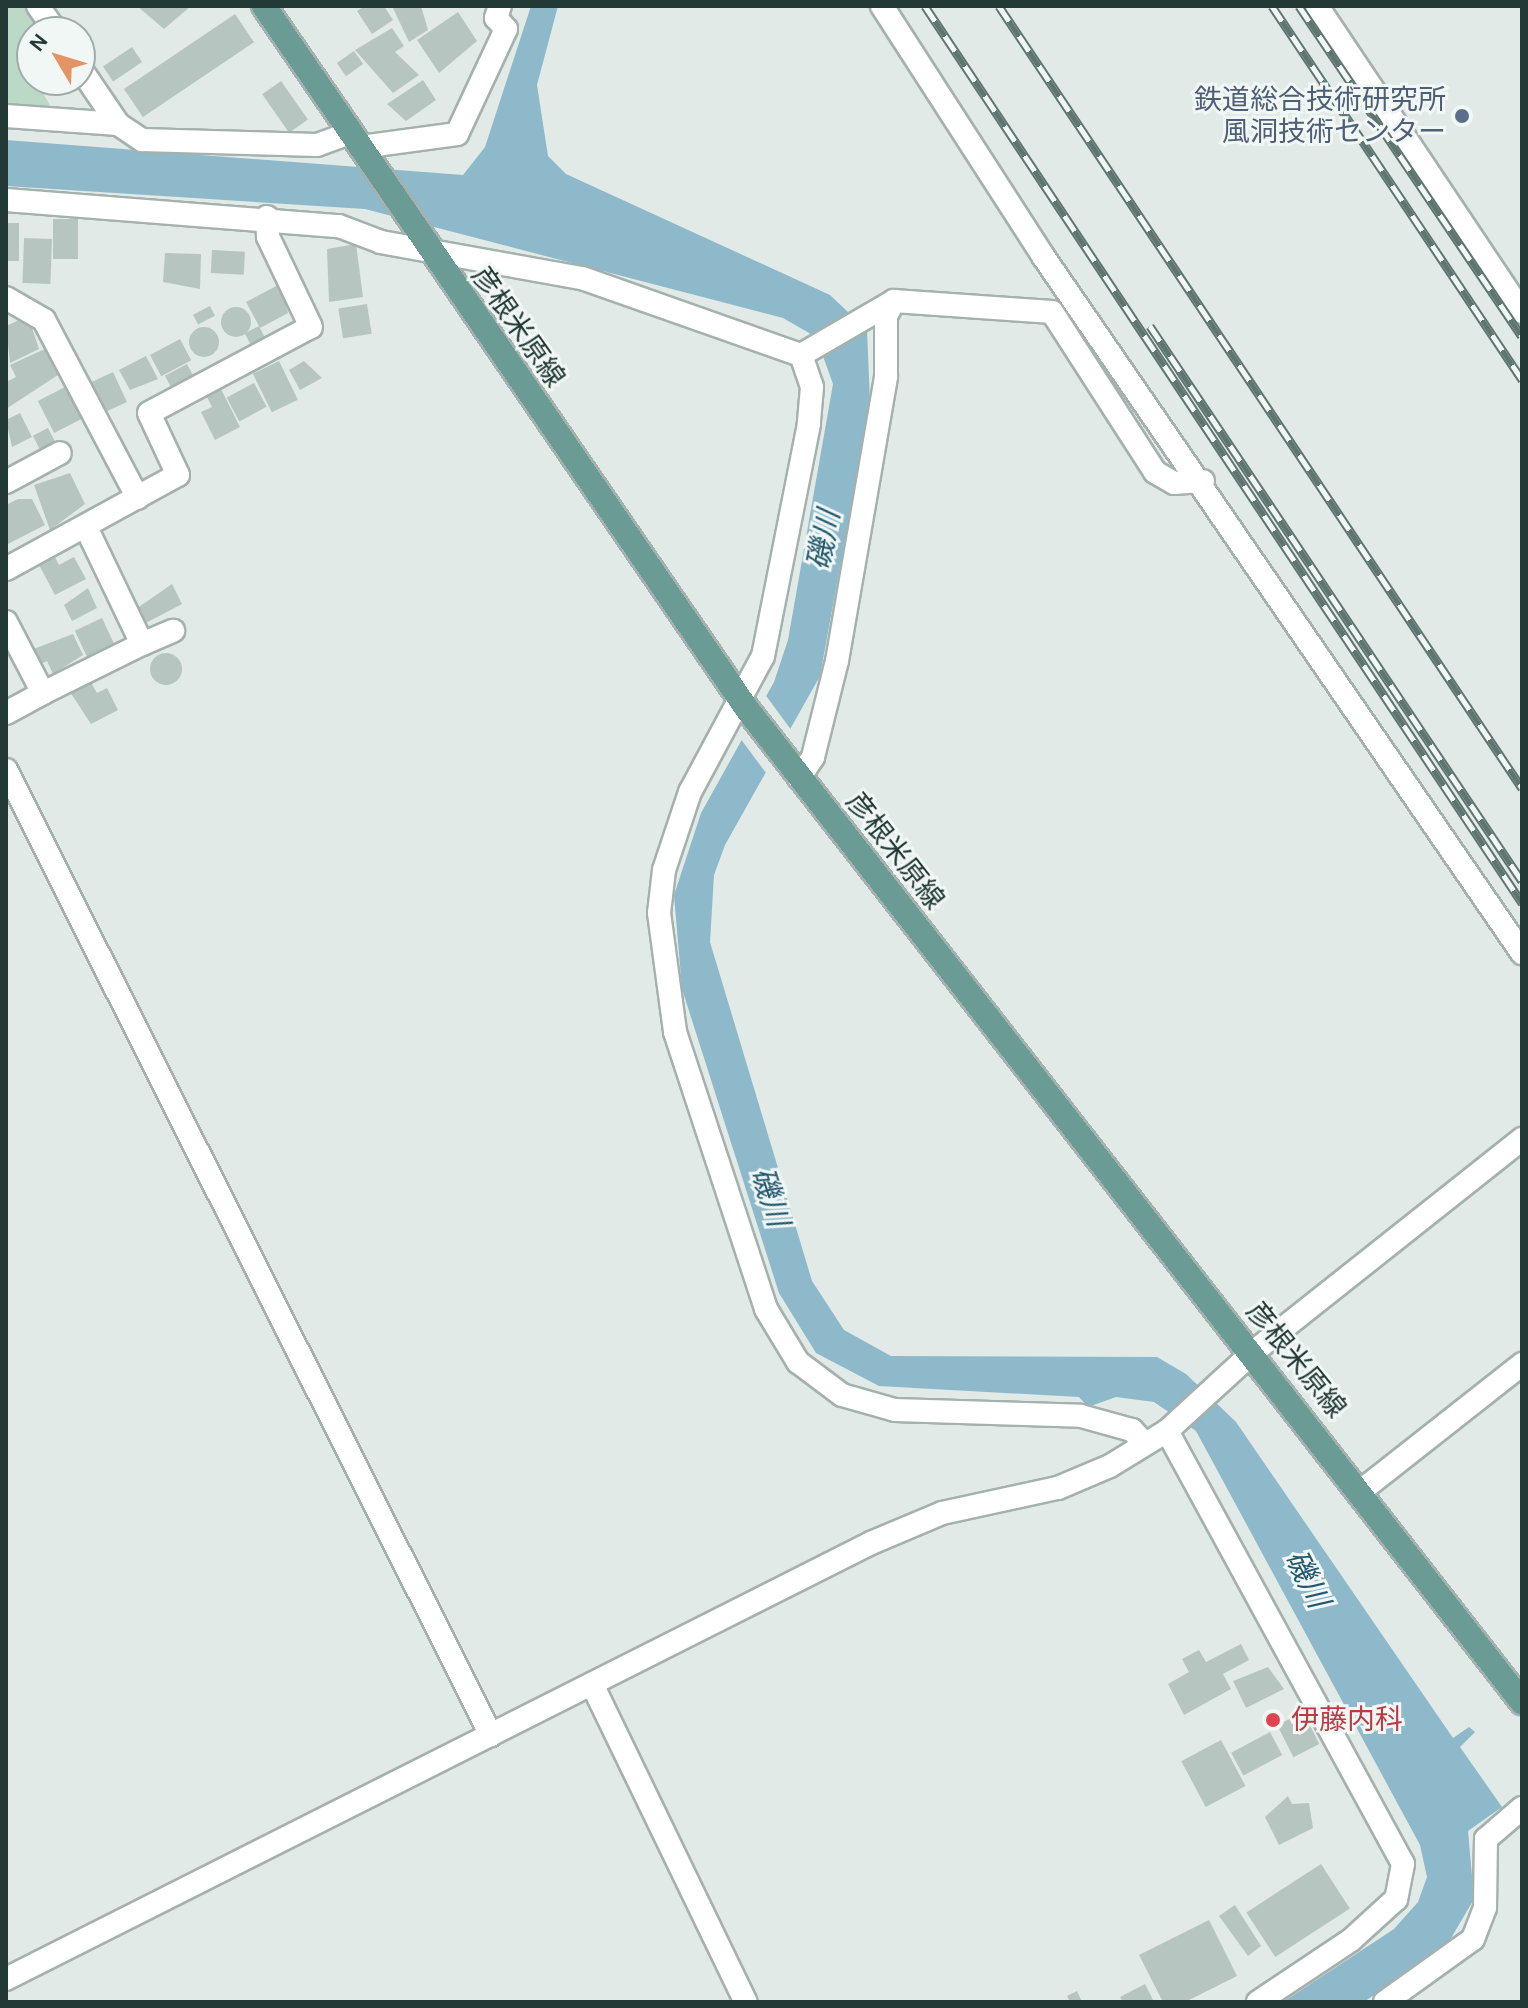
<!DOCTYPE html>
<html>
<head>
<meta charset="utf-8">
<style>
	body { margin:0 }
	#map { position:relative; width:1528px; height:2008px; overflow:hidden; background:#e1eae7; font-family:Karla,"Noto Sans JP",sans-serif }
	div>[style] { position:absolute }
	.green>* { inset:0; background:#bcd9c8 }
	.water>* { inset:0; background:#8eb9ca }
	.pier>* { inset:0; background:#e1eae7 }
	.building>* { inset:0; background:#b7c5c1; transform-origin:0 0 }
	.round { border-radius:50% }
	.roads { filter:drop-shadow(2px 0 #a4b1ae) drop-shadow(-2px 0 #a4b1ae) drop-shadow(0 2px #a4b1ae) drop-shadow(0 -2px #a4b1ae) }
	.minor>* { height:22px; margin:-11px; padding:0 11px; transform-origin:11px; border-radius:11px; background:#fff }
	.major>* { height:24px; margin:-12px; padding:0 12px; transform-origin:12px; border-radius:12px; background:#6a9b95 }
	.rail>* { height:9px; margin-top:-4.5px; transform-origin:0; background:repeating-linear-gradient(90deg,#f1f7f5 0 18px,#5e7571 0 36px); box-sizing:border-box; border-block:2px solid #5e7571 }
	.dots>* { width:22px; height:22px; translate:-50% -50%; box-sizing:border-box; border:4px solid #f1f7f5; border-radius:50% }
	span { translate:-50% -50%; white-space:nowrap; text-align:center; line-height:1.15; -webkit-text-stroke:6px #f1f7f5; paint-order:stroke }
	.service-label { font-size:28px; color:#4e5e75 }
	.right { translate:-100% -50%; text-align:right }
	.street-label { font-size:28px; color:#233936 }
	.health-label { font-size:28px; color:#be3a42 }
	.left { translate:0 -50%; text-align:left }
	.water-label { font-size:30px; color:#23596f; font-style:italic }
	.frame { position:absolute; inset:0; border:8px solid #233936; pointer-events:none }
	.north { position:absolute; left:16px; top:16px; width:80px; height:80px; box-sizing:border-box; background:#f1f7f5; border:2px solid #9faba9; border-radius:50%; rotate:308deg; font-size:22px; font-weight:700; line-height:32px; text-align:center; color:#233936 }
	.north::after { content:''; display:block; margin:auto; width:28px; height:36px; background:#e49465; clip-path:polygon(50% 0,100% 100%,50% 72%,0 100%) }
</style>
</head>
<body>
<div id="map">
	<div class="green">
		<div style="clip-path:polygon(6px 6px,31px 6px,49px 32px,32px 32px,30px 69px,53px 111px,6px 107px)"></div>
	</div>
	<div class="water">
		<div style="clip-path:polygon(531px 6px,558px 6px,537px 85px,548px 156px,566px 174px,830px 295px,867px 330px,870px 402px,820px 676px,725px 845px,714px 875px,710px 942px,812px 1281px,844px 1330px,891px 1356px,1157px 1357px,1186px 1374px,1236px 1422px,1453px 1738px,1469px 1727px,1475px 1732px,1460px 1747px,1502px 1807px,1468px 1831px,1474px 1899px,1450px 1940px,1364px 2002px,1283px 2002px,1394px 1929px,1418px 1902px,1427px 1877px,1420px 1845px,1196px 1431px,1154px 1402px,1116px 1397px,1088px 1407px,1079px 1397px,879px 1386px,816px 1353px,779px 1293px,682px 989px,674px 895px,701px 813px,774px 682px,788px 640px,833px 384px,816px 337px,783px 318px,365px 209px,6px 186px,6px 140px,463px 175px,485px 147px)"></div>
	</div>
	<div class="pier">
		<div style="clip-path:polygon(764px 693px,795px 735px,772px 781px,740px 738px)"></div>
	</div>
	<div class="building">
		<div style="clip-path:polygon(137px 6px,191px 6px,164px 29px)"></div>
		<div style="clip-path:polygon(365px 6px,384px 6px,393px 20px,372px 34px,357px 11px)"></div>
		<div style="clip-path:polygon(392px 6px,421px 6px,428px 30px,409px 42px)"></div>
		<div style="clip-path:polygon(458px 12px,477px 41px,439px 73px,417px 40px)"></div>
		<div style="left:235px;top:14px;width:34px;height:134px;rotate:56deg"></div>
		<div style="clip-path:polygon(392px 28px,404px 46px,395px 52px,419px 75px,393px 93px,355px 50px)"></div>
		<div style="left:132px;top:47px;width:18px;height:35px;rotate:56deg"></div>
		<div style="left:354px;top:51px;width:16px;height:21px;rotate:55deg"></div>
		<div style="clip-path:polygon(39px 80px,67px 80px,47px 93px)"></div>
		<div style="clip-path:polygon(423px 80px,436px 100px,406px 121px,387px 104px)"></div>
		<div style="left:281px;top:81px;width:47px;height:23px;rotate:55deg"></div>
		<div style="left:53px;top:219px;width:25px;height:40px"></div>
		<div style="left:6px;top:223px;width:13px;height:38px"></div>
		<div style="left:24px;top:238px;width:28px;height:45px;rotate:2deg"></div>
		<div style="clip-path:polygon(356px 244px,363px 297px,329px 302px,327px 249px)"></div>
		<div style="left:212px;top:250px;width:33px;height:23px;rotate:3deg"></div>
		<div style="clip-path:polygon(165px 253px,201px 254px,200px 289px,163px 282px)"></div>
		<div style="clip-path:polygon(280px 284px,288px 313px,260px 328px,246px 302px)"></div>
		<div style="left:367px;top:304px;width:30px;height:29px;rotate:81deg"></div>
		<div style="left:210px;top:306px;width:11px;height:19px;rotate:63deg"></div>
		<div class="round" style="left:221px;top:307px;width:30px;height:30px"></div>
		<div style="clip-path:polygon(28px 316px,39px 349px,10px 363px,6px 326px)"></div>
		<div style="left:259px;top:326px;width:18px;height:16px;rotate:63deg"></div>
		<div class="round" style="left:189px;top:327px;width:30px;height:30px"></div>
		<div style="left:180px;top:339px;width:24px;height:34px;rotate:62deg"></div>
		<div style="clip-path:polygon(49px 347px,61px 373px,6px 409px,6px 382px,16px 377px,10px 365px)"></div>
		<div style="clip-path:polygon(146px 356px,158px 379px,130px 390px,119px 370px)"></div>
		<div style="left:279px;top:361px;width:43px;height:29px;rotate:64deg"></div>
		<div style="clip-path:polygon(304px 361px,322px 378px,300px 390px,289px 370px)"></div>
		<div style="left:187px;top:364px;width:17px;height:25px;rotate:62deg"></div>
		<div style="left:113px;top:372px;width:33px;height:30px;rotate:65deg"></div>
		<div style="left:254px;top:383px;width:27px;height:31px;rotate:62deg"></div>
		<div style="left:69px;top:385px;width:36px;height:35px;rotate:63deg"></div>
		<div style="clip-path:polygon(220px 387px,240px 427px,215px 440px,201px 412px,212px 407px,206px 395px)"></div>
		<div style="clip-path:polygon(20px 413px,32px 437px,12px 447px,6px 420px)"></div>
		<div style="left:48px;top:428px;width:20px;height:17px;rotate:63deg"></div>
		<div style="clip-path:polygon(70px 473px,85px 504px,50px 530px,34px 485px)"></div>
		<div style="clip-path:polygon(18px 499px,32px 499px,45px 525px,6px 545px,6px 505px)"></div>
		<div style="clip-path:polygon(53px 553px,59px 565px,74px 557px,86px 579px,55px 595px,37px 561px)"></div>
		<div style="clip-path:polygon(172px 584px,182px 604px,144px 624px,136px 609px)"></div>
		<div style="clip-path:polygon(88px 588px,97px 608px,72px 621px,64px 605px)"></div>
		<div style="left:102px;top:618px;width:31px;height:30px;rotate:65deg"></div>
		<div style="clip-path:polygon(73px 634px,83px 655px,53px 674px,47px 661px,39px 665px,31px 650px)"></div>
		<div class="round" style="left:150px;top:653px;width:32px;height:32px"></div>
		<div style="clip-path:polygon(90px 681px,97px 693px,107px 688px,118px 710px,91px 724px,70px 692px)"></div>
		<div style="clip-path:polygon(1241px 1644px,1249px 1660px,1223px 1674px,1231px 1689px,1184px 1715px,1168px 1684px,1189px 1672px,1182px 1659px,1199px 1650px,1206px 1662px)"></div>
		<div style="clip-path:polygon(1268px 1667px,1284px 1689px,1246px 1708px,1233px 1681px)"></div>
		<div style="left:1303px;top:1712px;width:36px;height:29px;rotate:63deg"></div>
		<div style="left:1270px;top:1732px;width:26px;height:44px;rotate:62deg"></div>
		<div style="left:1221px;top:1740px;width:52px;height:45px;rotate:62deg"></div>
		<div style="clip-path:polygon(1288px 1796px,1292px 1804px,1309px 1803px,1313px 1828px,1279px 1845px,1265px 1817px)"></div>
		<div style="left:1321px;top:1864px;width:53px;height:89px;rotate:57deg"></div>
		<div style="clip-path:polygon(1235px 1905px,1261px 1946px,1248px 1956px,1219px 1916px)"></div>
		<div style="clip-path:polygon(1209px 1920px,1237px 1976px,1185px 2002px,1163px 2002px,1139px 1955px)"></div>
		<div style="clip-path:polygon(1145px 1984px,1154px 2002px,1123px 2002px,1120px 1997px)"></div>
		<div style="clip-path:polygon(1077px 1991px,1082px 2002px,1070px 2002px,1067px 1996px)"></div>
	</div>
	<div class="roads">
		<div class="minor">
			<div style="left:38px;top:6px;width:32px;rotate:55deg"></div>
			<div style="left:882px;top:6px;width:297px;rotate:57.2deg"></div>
			<div style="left:1043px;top:256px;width:846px;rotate:55.5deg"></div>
			<div style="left:1317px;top:6px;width:368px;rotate:56.2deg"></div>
			<div style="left:80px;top:68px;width:68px;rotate:55.8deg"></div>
			<div style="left:6px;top:116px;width:112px;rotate:4.1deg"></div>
			<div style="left:118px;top:124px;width:29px;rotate:34deg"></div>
			<div style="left:142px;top:140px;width:175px;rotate:1.6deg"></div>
			<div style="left:317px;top:145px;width:35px;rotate:-20deg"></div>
			<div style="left:361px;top:147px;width:97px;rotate:-7.7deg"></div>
			<div style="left:457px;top:134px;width:116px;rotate:-65deg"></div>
			<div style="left:506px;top:29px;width:15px;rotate:-132deg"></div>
			<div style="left:496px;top:18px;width:13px;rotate:-72deg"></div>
			<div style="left:6px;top:200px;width:334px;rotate:4.5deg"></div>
			<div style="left:339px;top:226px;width:45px;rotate:20.9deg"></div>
			<div style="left:381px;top:242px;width:204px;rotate:10.2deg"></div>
			<div style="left:582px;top:278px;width:232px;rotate:19.4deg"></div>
			<div style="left:801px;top:355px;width:108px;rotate:-30.1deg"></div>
			<div style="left:894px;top:301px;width:158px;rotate:4deg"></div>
			<div style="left:1052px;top:312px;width:190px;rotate:57.2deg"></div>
			<div style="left:1155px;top:472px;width:22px;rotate:30deg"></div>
			<div style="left:1174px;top:483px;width:29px;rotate:-4deg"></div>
			<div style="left:6px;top:298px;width:44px;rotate:30.1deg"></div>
			<div style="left:44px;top:320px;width:201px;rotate:62.2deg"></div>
			<div style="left:801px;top:355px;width:34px;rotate:71deg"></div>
			<div style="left:812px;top:387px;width:37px;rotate:95deg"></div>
			<div style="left:809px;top:424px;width:237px;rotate:101.2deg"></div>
			<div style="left:763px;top:656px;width:154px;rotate:118.2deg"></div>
			<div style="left:690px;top:792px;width:82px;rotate:108.4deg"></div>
			<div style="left:664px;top:870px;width:43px;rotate:96.6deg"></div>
			<div style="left:659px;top:913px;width:120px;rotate:82.3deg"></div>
			<div style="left:675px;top:1032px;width:292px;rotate:71.8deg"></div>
			<div style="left:766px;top:1309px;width:62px;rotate:58.9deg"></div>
			<div style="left:798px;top:1362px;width:55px;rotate:36.9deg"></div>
			<div style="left:842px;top:1395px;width:55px;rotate:15.8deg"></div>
			<div style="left:895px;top:1410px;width:186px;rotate:1.8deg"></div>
			<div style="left:1081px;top:1416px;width:53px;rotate:15.4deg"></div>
			<div style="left:1132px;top:1430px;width:19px;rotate:47deg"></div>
			<div style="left:6px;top:482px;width:61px;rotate:-28.2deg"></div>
			<div style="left:6px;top:569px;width:196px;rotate:-28.7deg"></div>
			<div style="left:178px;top:475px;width:68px;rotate:-115.1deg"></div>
			<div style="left:149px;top:413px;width:183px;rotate:-28deg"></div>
			<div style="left:311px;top:327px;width:100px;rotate:-115.5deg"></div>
			<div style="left:268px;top:237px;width:20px;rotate:-93deg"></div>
			<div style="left:6px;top:622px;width:80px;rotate:62.5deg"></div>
			<div style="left:43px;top:693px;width:42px;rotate:151.6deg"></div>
			<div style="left:142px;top:644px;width:34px;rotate:-23deg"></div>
			<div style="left:43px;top:693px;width:110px;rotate:-26.3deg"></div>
			<div style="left:142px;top:644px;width:130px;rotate:-115.6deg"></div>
			<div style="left:6px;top:770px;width:1080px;rotate:63.32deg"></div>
			<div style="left:799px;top:778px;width:25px;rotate:-56deg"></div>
			<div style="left:813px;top:757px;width:99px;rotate:-76deg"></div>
			<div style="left:837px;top:661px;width:289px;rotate:-80.2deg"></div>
			<div style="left:886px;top:376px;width:60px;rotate:-90deg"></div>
			<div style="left:886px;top:316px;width:17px;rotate:-62deg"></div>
			<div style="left:1167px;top:1431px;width:493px;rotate:61.4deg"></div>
			<div style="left:1403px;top:1864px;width:36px;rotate:101deg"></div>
			<div style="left:1396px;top:1899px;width:61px;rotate:137.7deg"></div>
			<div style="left:1351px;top:1940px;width:112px;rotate:146.3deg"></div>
			<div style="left:1362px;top:1490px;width:204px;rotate:-38.2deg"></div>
			<div style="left:592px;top:1684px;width:353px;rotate:64.2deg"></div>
			<div style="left:6px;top:1979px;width:969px;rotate:-26.75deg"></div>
			<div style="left:871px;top:1543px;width:77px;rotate:-22.9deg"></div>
			<div style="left:942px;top:1513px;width:119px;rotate:-12.2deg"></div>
			<div style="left:1058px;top:1488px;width:56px;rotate:-22.9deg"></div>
			<div style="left:1110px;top:1466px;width:67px;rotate:-31.6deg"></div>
			<div style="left:1167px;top:1431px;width:115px;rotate:-42.5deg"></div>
			<div style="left:1252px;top:1353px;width:345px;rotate:-38.4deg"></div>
			<div style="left:1385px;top:2002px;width:108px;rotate:-35.6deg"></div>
			<div style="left:1473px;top:1939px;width:33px;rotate:-69deg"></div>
			<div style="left:1485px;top:1908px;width:69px;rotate:-89.2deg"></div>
			<div style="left:1486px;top:1839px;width:48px;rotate:-40.7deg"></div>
		</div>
		<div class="major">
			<div style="left:264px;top:6px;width:853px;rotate:55.51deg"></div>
			<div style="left:747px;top:709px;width:1260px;rotate:52.03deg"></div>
		</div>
	</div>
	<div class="rail">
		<div style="left:925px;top:6px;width:1078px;rotate:56.35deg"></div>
		<div style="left:999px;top:6px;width:941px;rotate:56.23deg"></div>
		<div style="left:1272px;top:6px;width:450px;rotate:56.2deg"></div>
		<div style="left:1299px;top:6px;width:398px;rotate:56deg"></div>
		<div style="left:1150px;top:326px;width:668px;rotate:56.17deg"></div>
	</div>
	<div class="dots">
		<div style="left:1462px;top:116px;background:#5c6f8a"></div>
		<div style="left:1273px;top:1720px;background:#e0444e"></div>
	</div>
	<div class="service-label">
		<span class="right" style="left:1446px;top:116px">鉄道総合技術研究所<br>風洞技術センター</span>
	</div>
	<div class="street-label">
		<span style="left:518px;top:327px;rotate:55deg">彦根米原線</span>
		<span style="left:895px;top:851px;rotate:52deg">彦根米原線</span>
		<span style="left:1296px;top:1360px;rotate:51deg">彦根米原線</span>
	</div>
	<div class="health-label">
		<span class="left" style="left:1291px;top:1720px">伊藤内科</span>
	</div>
	<div class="water-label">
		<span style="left:824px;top:540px;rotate:-79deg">磯川</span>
		<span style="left:770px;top:1197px;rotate:72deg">磯川</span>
		<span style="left:1307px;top:1579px;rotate:63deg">磯川</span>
	</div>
	<div class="frame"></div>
	<div class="north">N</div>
</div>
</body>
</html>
